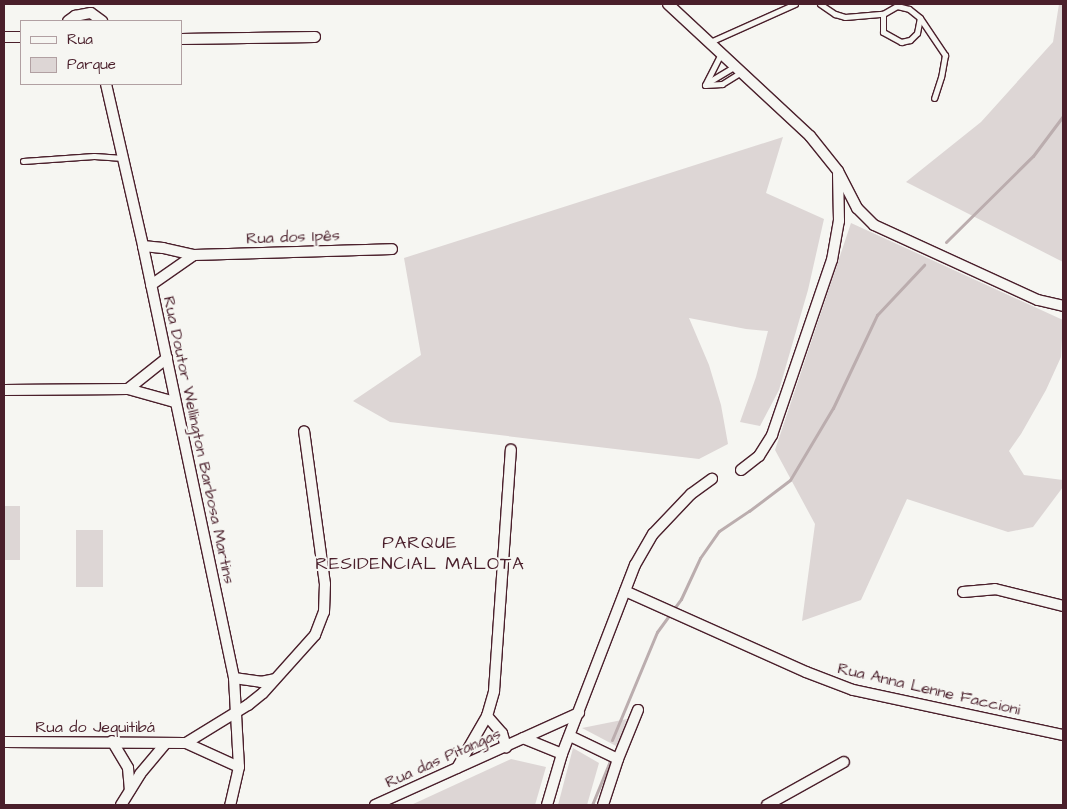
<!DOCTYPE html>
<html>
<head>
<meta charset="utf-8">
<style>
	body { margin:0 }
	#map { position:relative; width:1067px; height:809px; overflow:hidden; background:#f6f6f2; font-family:"Architects Daughter",sans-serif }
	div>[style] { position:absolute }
	.green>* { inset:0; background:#ddd6d5; transform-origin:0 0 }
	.stream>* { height:3px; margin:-1.5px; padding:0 1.5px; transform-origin:1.5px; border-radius:1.5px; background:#bbadae }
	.roads { filter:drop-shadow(1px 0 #4a1f2b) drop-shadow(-1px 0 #4a1f2b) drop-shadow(0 1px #4a1f2b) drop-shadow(0 -1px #4a1f2b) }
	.lane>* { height:5px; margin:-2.5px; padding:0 2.5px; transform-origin:2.5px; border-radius:2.5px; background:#f6f6f2 }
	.street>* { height:10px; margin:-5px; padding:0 5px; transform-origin:5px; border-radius:5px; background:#f6f6f2 }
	span { translate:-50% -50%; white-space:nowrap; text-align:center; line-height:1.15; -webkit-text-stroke:4px #f6f6f2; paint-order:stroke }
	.street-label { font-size:16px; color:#4a1f2b }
	.neighbourhood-label { font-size:18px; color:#4a1f2b; letter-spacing:1px }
	.frame { position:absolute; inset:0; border:5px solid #4a1f2b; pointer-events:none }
	.legend { position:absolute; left:20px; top:20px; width:162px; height:65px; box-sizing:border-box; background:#f6f6f2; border:1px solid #b1a0a2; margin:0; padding:6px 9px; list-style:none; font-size:15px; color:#4a1f2b }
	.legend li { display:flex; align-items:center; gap:10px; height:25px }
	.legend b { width:25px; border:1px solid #b1a0a2 }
</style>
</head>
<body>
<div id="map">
	<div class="green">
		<div style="clip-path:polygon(1059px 4px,1063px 4px,1063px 262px,906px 182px,981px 122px,1053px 42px)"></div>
		<div style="clip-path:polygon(783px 137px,766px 193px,824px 219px,808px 290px,779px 390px,760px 426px,740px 422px,756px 377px,768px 331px,746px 329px,689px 318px,709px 365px,721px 405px,728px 444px,699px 459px,390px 422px,353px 401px,421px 355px,404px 258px)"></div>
		<div style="clip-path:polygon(851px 223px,1063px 320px,1061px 357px,1046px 390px,1021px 434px,1009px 451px,1024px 475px,1063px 480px,1063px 487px,1033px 527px,1008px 532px,907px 499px,861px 600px,802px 621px,815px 524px,775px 450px)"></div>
		<div style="left:4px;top:506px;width:16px;height:54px"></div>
		<div style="left:76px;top:530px;width:27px;height:57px"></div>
		<div style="clip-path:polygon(627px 719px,618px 747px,582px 728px)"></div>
		<div style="clip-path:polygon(573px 748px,599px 763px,587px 805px,558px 805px)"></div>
		<div style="clip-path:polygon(511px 759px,546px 767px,535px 805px,411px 805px)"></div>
	</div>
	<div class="stream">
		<div style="left:946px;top:242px;width:122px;rotate:-44.7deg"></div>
		<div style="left:1033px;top:156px;width:50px;rotate:-53.1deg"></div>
		<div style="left:612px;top:740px;width:117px;rotate:-67.4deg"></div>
		<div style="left:657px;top:632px;width:41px;rotate:-54deg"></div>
		<div style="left:681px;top:599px;width:45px;rotate:-65.1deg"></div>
		<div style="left:700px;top:558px;width:33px;rotate:-55deg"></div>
		<div style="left:719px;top:531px;width:36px;rotate:-34deg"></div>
		<div style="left:749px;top:511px;width:51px;rotate:-37.1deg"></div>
		<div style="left:790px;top:480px;width:84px;rotate:-59.2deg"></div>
		<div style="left:833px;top:408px;width:103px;rotate:-64.7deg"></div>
		<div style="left:877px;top:315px;width:69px;rotate:-46.8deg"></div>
		<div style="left:592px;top:805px;width:48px;rotate:-67.8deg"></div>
	</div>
	<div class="roads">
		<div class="lane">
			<div style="left:820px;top:4px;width:18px;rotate:34deg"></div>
			<div style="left:835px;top:14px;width:10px;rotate:17deg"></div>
			<div style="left:845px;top:17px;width:38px;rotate:-5deg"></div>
			<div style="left:883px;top:14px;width:16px;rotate:-30deg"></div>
			<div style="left:897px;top:6px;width:12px;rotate:14deg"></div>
			<div style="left:909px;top:9px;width:14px;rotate:39deg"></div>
			<div style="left:920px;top:18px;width:45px;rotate:56deg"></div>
			<div style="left:945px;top:55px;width:22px;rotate:100deg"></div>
			<div style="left:941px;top:77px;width:22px;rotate:108deg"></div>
			<div style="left:883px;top:14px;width:18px;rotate:90deg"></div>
			<div style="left:883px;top:32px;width:21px;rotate:29deg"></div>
			<div style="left:901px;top:42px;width:9px;rotate:-13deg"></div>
			<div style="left:910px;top:40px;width:10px;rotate:-45deg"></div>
			<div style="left:917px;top:33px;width:15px;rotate:-79deg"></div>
			<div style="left:710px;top:42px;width:93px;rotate:-24.1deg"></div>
			<div style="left:707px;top:83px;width:33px;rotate:-31deg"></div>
			<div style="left:705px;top:85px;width:17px;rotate:-3deg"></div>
			<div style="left:722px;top:84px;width:22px;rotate:-32deg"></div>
			<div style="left:705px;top:85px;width:36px;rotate:-63deg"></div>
			<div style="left:23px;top:161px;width:71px;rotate:-4deg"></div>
			<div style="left:94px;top:156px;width:29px;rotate:4deg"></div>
		</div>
		<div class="street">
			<div style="left:668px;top:4px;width:194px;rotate:42.9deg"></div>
			<div style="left:810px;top:136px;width:45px;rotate:51.3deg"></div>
			<div style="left:838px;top:171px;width:42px;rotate:62.8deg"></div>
			<div style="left:857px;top:208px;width:24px;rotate:45deg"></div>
			<div style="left:874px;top:225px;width:180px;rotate:24.6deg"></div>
			<div style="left:1038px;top:300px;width:26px;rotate:13deg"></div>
			<div style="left:68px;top:21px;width:9px;rotate:-36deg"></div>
			<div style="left:75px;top:16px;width:16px;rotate:-11deg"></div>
			<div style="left:91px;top:13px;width:14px;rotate:36deg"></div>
			<div style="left:4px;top:37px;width:17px"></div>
			<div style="left:181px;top:39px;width:134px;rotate:-0.9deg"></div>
			<div style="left:106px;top:84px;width:166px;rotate:77.1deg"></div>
			<div style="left:143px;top:246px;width:441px;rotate:78.1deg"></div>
			<div style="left:234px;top:678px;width:89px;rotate:86.8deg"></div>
			<div style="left:239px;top:767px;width:39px;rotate:103deg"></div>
			<div style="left:143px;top:246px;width:20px;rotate:6deg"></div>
			<div style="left:163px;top:248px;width:32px;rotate:13deg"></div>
			<div style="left:194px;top:255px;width:198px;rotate:-1.7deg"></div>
			<div style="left:151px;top:285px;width:52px;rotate:-34.9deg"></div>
			<div style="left:128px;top:389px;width:50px;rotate:-38.5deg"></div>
			<div style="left:4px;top:390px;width:124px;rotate:-0.5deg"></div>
			<div style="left:128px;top:389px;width:49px;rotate:15.5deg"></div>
			<div style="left:741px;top:470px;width:23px;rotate:-38deg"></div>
			<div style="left:759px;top:456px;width:25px;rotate:-58deg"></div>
			<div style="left:772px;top:435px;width:185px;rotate:-71.1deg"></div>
			<div style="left:832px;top:260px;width:40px;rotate:-80deg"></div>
			<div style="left:839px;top:221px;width:47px;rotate:-91.2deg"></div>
			<div style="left:625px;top:591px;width:198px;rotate:24.1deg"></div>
			<div style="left:806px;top:672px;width:50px;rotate:21deg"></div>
			<div style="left:853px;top:690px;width:215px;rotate:12.1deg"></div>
			<div style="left:963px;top:592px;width:32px;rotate:-5deg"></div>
			<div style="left:995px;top:589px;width:70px;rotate:14deg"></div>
			<div style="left:234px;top:678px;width:27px;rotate:8deg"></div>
			<div style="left:261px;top:682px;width:14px;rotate:-12deg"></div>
			<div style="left:487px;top:716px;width:23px;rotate:49deg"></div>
			<div style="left:502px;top:733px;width:15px;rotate:74deg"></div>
			<div style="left:570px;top:736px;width:53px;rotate:25.6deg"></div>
			<div style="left:523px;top:738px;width:42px;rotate:22.3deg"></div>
			<div style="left:112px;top:741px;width:31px;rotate:59deg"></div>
			<div style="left:128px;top:768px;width:22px;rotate:85deg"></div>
			<div style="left:4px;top:742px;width:182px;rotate:0.3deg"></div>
			<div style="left:186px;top:743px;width:58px;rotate:24.4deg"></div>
			<div style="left:186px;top:743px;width:73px;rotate:-31.5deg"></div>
			<div style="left:248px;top:705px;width:19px;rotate:-39deg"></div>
			<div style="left:263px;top:693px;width:78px;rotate:-48.1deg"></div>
			<div style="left:315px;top:635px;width:25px;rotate:-69deg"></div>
			<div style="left:324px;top:612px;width:28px;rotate:-88deg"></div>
			<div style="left:325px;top:584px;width:154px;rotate:-97.8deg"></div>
			<div style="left:457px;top:768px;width:60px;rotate:-60deg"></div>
			<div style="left:487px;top:716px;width:26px;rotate:-74deg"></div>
			<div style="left:494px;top:691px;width:242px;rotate:-86deg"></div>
			<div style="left:121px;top:805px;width:36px;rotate:-58deg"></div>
			<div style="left:140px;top:774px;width:40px;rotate:-50deg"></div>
			<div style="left:375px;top:805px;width:224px;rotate:-24.3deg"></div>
			<div style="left:547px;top:805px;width:53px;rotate:-73.6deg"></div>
			<div style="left:562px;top:754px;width:203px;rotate:-68.9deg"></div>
			<div style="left:635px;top:565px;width:36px;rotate:-60deg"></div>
			<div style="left:653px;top:534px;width:55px;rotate:-46.5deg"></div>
			<div style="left:691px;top:494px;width:26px;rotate:-36deg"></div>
			<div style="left:603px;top:805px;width:48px;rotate:-71.9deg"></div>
			<div style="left:618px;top:759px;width:53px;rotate:-67.8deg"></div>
			<div style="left:767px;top:805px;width:88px;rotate:-29.2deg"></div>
		</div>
	</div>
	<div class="street-label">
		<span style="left:293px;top:237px;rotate:-2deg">Rua dos Ipês</span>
		<span style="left:199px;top:440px;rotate:78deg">Rua Doutor Wellington Barbosa Martins</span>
		<span style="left:929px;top:689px;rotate:13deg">Rua Anna Lenne Faccioni</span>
		<span style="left:95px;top:727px">Rua do Jequitibá</span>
		<span style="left:443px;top:758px;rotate:-24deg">Rua das Pitangas</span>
	</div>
	<div class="neighbourhood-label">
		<span style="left:420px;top:554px">PARQUE<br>RESIDENCIAL MALOTA</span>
	</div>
	<div class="frame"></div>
	<ul class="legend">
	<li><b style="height:6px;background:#f6f6f2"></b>Rua</li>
	<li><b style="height:14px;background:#ddd6d5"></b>Parque</li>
	</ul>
</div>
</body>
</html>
